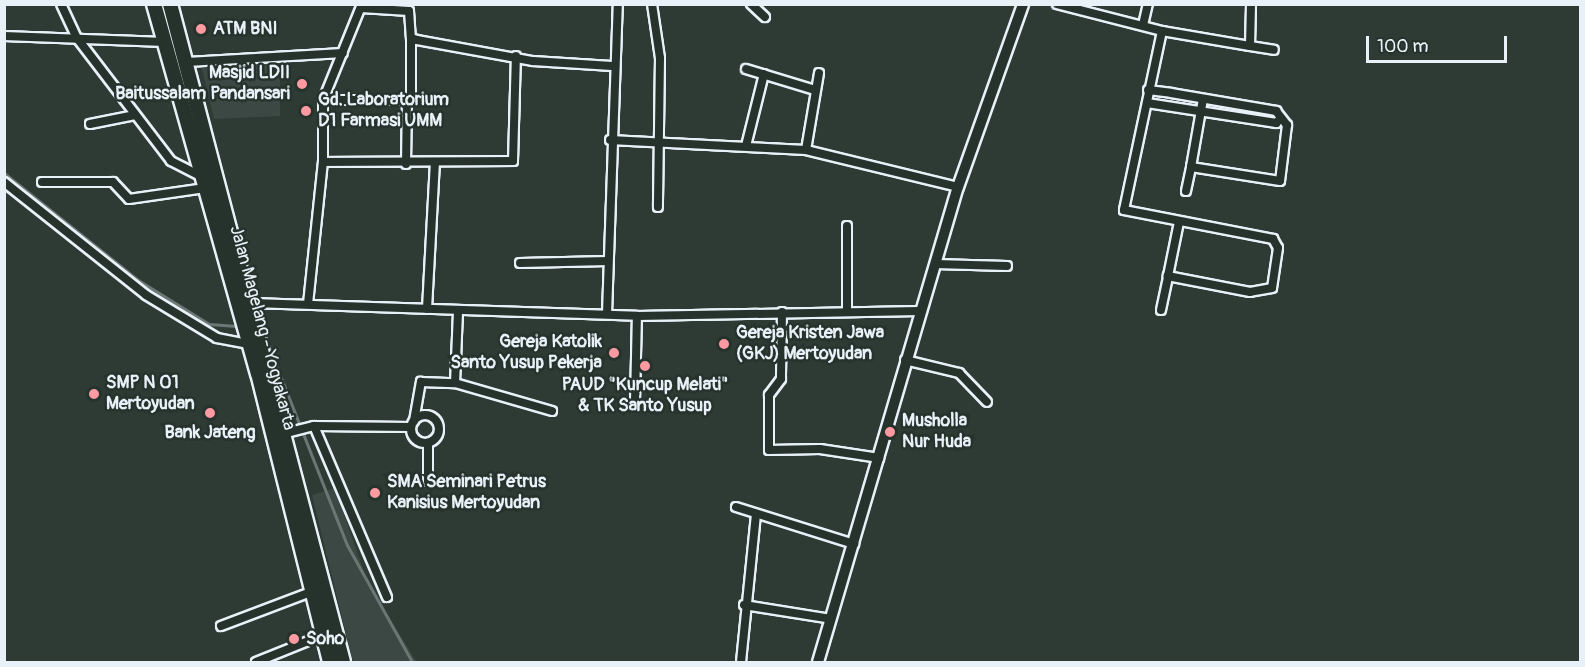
<!DOCTYPE html>
<html>
<head>
<meta charset="utf-8">
<style>
	body { margin:0 }
	#map { position:relative; width:1585px; height:667px; overflow:hidden; background:#2e3b35; font-family:Pangolin,sans-serif }
	div>[style] { position:absolute }
	.built>* { inset:0; background:#3b4843 }
	.stream>* { height:3px; margin:-1.5px; padding:0 1.5px; transform-origin:1.5px; border-radius:1.5px; background:#6b7775 }
	.roads { filter:drop-shadow(2px 0 #e8f1f8) drop-shadow(-2px 0 #e8f1f8) drop-shadow(0 2px #e8f1f8) drop-shadow(0 -2px #e8f1f8) }
	.street>* { height:8px; margin:-4px; padding:0 4px; transform-origin:4px; border-radius:4px; background:#26332d }
	.street>.ring { margin:-4px; padding:0; box-sizing:content-box; background:none; border:8px solid #26332d; border-radius:50% }
	.secondary>* { height:10px; margin:-5px; padding:0 5px; transform-origin:5px; border-radius:5px; background:#26332d }
	.highway>* { height:14px; margin:-7px; padding:0 7px; transform-origin:7px; border-radius:7px; background:#26332d }
	.dots>* { width:16px; height:16px; translate:-50% -50%; box-sizing:border-box; border:3px solid #26332d; border-radius:50% }
	span { translate:-50% -50%; white-space:nowrap; text-align:center; line-height:1.15; -webkit-text-stroke:5px #26332d; paint-order:stroke }
	.poi-label { font-size:18px; color:#e8f1f8; font-weight:700 }
	.left { translate:0 -50%; text-align:left }
	.right { translate:-100% -50%; text-align:right }
	.street-label { font-size:18px; color:#e8f1f8 }
	.frame { position:absolute; inset:0; border:6px solid #e8f1f8; pointer-events:none }
	.scale { position:absolute; left:1366px; top:36px; width:141px; height:27px; box-sizing:border-box; border:3px solid #e8f1f8; border-top:0; padding-left:8px; font-size:18px; line-height:21px; white-space:nowrap; color:#e8f1f8; -webkit-text-stroke:4px #26332d; paint-order:stroke }
</style>
</head>
<body>
<div id="map">
	<div class="built">
		<div style="clip-path:polygon(280px 61px,280px 116px,214px 119px,201px 65px)"></div>
		<div style="clip-path:polygon(335px 488px,369px 586px,417px 662px,353px 662px,312px 495px)"></div>
	</div>
	<div class="stream">
		<div style="left:4px;top:173px;width:171px;rotate:38.6deg"></div>
		<div style="left:138px;top:280px;width:84px;rotate:31.8deg"></div>
		<div style="left:209px;top:324px;width:31px;rotate:4deg"></div>
		<div style="left:263px;top:332px;width:229px;rotate:68.5deg"></div>
		<div style="left:347px;top:545px;width:134px;rotate:60.9deg"></div>
	</div>
	<div class="roads">
		<div class="street">
			<div style="left:61px;top:4px;width:38px;rotate:65deg"></div>
			<div style="left:77px;top:38px;width:155px;rotate:52.6deg"></div>
			<div style="left:171px;top:161px;width:35px;rotate:27deg"></div>
			<div style="left:652px;top:4px;width:55px;rotate:81.6deg"></div>
			<div style="left:660px;top:58px;width:149px;rotate:90.8deg"></div>
			<div style="left:751px;top:4px;width:19px;rotate:43deg"></div>
			<div style="left:1057px;top:4px;width:108px;rotate:14.4deg"></div>
			<div style="left:1162px;top:31px;width:183px;rotate:102deg"></div>
			<div style="left:1124px;top:210px;width:152px;rotate:11deg"></div>
			<div style="left:1273px;top:239px;width:10px;rotate:61deg"></div>
			<div style="left:1278px;top:248px;width:40px;rotate:98.5deg"></div>
			<div style="left:1272px;top:288px;width:22px;rotate:170deg"></div>
			<div style="left:1250px;top:292px;width:84px;rotate:-169deg"></div>
			<div style="left:1168px;top:276px;width:55px;rotate:-78.5deg"></div>
			<div style="left:361px;top:8px;width:48px;rotate:3.6deg"></div>
			<div style="left:409px;top:11px;width:27px;rotate:86deg"></div>
			<div style="left:411px;top:38px;width:6px;rotate:18deg"></div>
			<div style="left:417px;top:40px;width:118px;rotate:10.3deg"></div>
			<div style="left:533px;top:61px;width:79px;rotate:3.6deg"></div>
			<div style="left:1143px;top:25px;width:22px;rotate:-77deg"></div>
			<div style="left:1162px;top:31px;width:89px;rotate:9.7deg"></div>
			<div style="left:1250px;top:46px;width:42px;rotate:-88.6deg"></div>
			<div style="left:4px;top:36px;width:161px;rotate:2.1deg"></div>
			<div style="left:1250px;top:46px;width:24px;rotate:9deg"></div>
			<div style="left:187px;top:62px;width:156px;rotate:-3.3deg"></div>
			<div style="left:746px;top:69px;width:72px;rotate:16.9deg"></div>
			<div style="left:1148px;top:90px;width:23px;rotate:7deg"></div>
			<div style="left:1171px;top:93px;width:107px;rotate:9.7deg"></div>
			<div style="left:1276px;top:111px;width:18px;rotate:52deg"></div>
			<div style="left:1287px;top:125px;width:56px;rotate:97.1deg"></div>
			<div style="left:1280px;top:181px;width:90px;rotate:-171.1deg"></div>
			<div style="left:1191px;top:167px;width:69px;rotate:-80deg"></div>
			<div style="left:323px;top:100px;width:88px"></div>
			<div style="left:411px;top:100px;width:62px;rotate:-90deg"></div>
			<div style="left:1147px;top:103px;width:131px;rotate:8.8deg"></div>
			<div style="left:1276px;top:123px;width:7px;rotate:-45deg"></div>
			<div style="left:90px;top:124px;width:46px;rotate:-11.3deg"></div>
			<div style="left:610px;top:140px;width:196px;rotate:2.9deg"></div>
			<div style="left:806px;top:150px;width:156px;rotate:13.7deg"></div>
			<div style="left:746px;top:146px;width:74px;rotate:-76deg"></div>
			<div style="left:806px;top:150px;width:78px;rotate:-80.4deg"></div>
			<div style="left:323px;top:162px;width:190px;rotate:-0.3deg"></div>
			<div style="left:513px;top:161px;width:105px;rotate:-88.4deg"></div>
			<div style="left:406px;top:164px;width:63px;rotate:-89.1deg"></div>
			<div style="left:4px;top:182px;width:181px;rotate:38.5deg"></div>
			<div style="left:146px;top:295px;width:83px;rotate:31.2deg"></div>
			<div style="left:217px;top:338px;width:31px;rotate:11deg"></div>
			<div style="left:42px;top:182px;width:71px"></div>
			<div style="left:113px;top:182px;width:23px;rotate:47deg"></div>
			<div style="left:129px;top:199px;width:77px;rotate:-8.2deg"></div>
			<div style="left:1186px;top:191px;width:25px;rotate:-78deg"></div>
			<div style="left:520px;top:263px;width:88px;rotate:-1.3deg"></div>
			<div style="left:935px;top:264px;width:72px;rotate:1.6deg"></div>
			<div style="left:252px;top:303px;width:385px;rotate:1.9deg"></div>
			<div style="left:637px;top:316px;width:283px;rotate:-1deg"></div>
			<div style="left:308px;top:304px;width:143px;rotate:-84deg"></div>
			<div style="left:323px;top:162px;width:62px;rotate:-90deg"></div>
			<div style="left:323px;top:100px;width:104px;rotate:-67.9deg"></div>
			<div style="left:427px;top:309px;width:146px;rotate:-86.9deg"></div>
			<div style="left:847px;top:309px;width:83px;rotate:-90deg"></div>
			<div style="left:1161px;top:310px;width:35px;rotate:-78deg"></div>
			<div style="left:458px;top:312px;width:71px;rotate:92.4deg"></div>
			<div style="left:455px;top:383px;width:101px;rotate:16.1deg"></div>
			<div style="left:782px;top:312px;width:67px;rotate:90.9deg"></div>
			<div style="left:781px;top:379px;width:20px;rotate:127deg"></div>
			<div style="left:769px;top:395px;width:55px;rotate:90deg"></div>
			<div style="left:769px;top:450px;width:51px;rotate:-1.1deg"></div>
			<div style="left:820px;top:449px;width:60px;rotate:8.7deg"></div>
			<div style="left:607px;top:314px;width:310px;rotate:-88deg"></div>
			<div style="left:905px;top:360px;width:56px;rotate:13.5deg"></div>
			<div style="left:959px;top:373px;width:40px;rotate:46deg"></div>
			<div style="left:635px;top:401px;width:85px;rotate:-88.7deg"></div>
			<div class="ring" style="left:411px;top:415px;width:20px;height:20px"></div>
			<div style="left:414px;top:421px;width:40px;rotate:-80deg"></div>
			<div style="left:421px;top:382px;width:34px;rotate:2deg"></div>
			<div style="left:314px;top:426px;width:186px;rotate:66.9deg"></div>
			<div style="left:286px;top:433px;width:29px;rotate:-14deg"></div>
			<div style="left:314px;top:426px;width:97px;rotate:0.6deg"></div>
			<div style="left:428px;top:443px;width:38px;rotate:90deg"></div>
			<div style="left:428px;top:481px;width:19px;rotate:3deg"></div>
			<div style="left:736px;top:507px;width:124px;rotate:17.4deg"></div>
			<div style="left:744px;top:605px;width:88px;rotate:9.1deg"></div>
			<div style="left:221px;top:626px;width:96px;rotate:-20.7deg"></div>
			<div style="left:256px;top:662px;width:72px;rotate:-21.9deg"></div>
			<div style="left:741px;top:662px;width:149px;rotate:-84.2deg"></div>
		</div>
		<div class="secondary">
			<div style="left:818px;top:662px;width:495px;rotate:-73.6deg"></div>
			<div style="left:958px;top:187px;width:194px;rotate:-70.4deg"></div>
		</div>
		<div class="highway">
			<div style="left:154px;top:4px;width:383px;rotate:74.3deg"></div>
			<div style="left:258px;top:373px;width:298px;rotate:76deg"></div>
			<div style="left:170px;top:4px;width:680px;rotate:75.27deg"></div>
		</div>
	</div>
	<div class="dots">
		<div style="left:201px;top:29px;background:#ff9aa2"></div>
		<div style="left:302px;top:84px;background:#ff9aa2"></div>
		<div style="left:306px;top:111px;background:#ff9aa2"></div>
		<div style="left:724px;top:344px;background:#ff9aa2"></div>
		<div style="left:614px;top:353px;background:#ff9aa2"></div>
		<div style="left:645px;top:366px;background:#ff9aa2"></div>
		<div style="left:94px;top:394px;background:#ff9aa2"></div>
		<div style="left:210px;top:413px;background:#ff9aa2"></div>
		<div style="left:890px;top:432px;background:#ff9aa2"></div>
		<div style="left:375px;top:493px;background:#ff9aa2"></div>
		<div style="left:294px;top:639px;background:#ff9aa2"></div>
	</div>
	<div class="poi-label">
		<span class="left" style="left:213px;top:29px">ATM BNI</span>
		<span class="right" style="left:290px;top:84px">Masjid LDII<br>Baitussalam Pandansari</span>
		<span class="left" style="left:318px;top:111px">Gd. Laboratorium<br>D1 Farmasi UMM</span>
		<span class="left" style="left:736px;top:344px">Gereja Kristen Jawa<br>(GKJ) Mertoyudan</span>
		<span class="right" style="left:602px;top:353px">Gereja Katolik<br>Santo Yusup Pekerja</span>
		<span class="left" style="left:106px;top:394px">SMP N 01<br>Mertoyudan</span>
		<span style="left:645px;top:396px">PAUD "Kuncup Melati"<br>&amp; TK Santo Yusup</span>
		<span class="left" style="left:902px;top:432px">Musholla<br>Nur Huda</span>
		<span style="left:210px;top:433px">Bank Jateng</span>
		<span class="left" style="left:387px;top:493px">SMA Seminari Petrus<br>Kanisius Mertoyudan</span>
		<span class="left" style="left:306px;top:639px">Soho</span>
	</div>
	<div class="street-label">
		<span style="left:262px;top:328px;rotate:75deg">Jalan Magelang - Yogyakarta</span>
	</div>
	<div class="frame"></div>
	<div class="scale">100 m</div>
</div>
</body>
</html>
